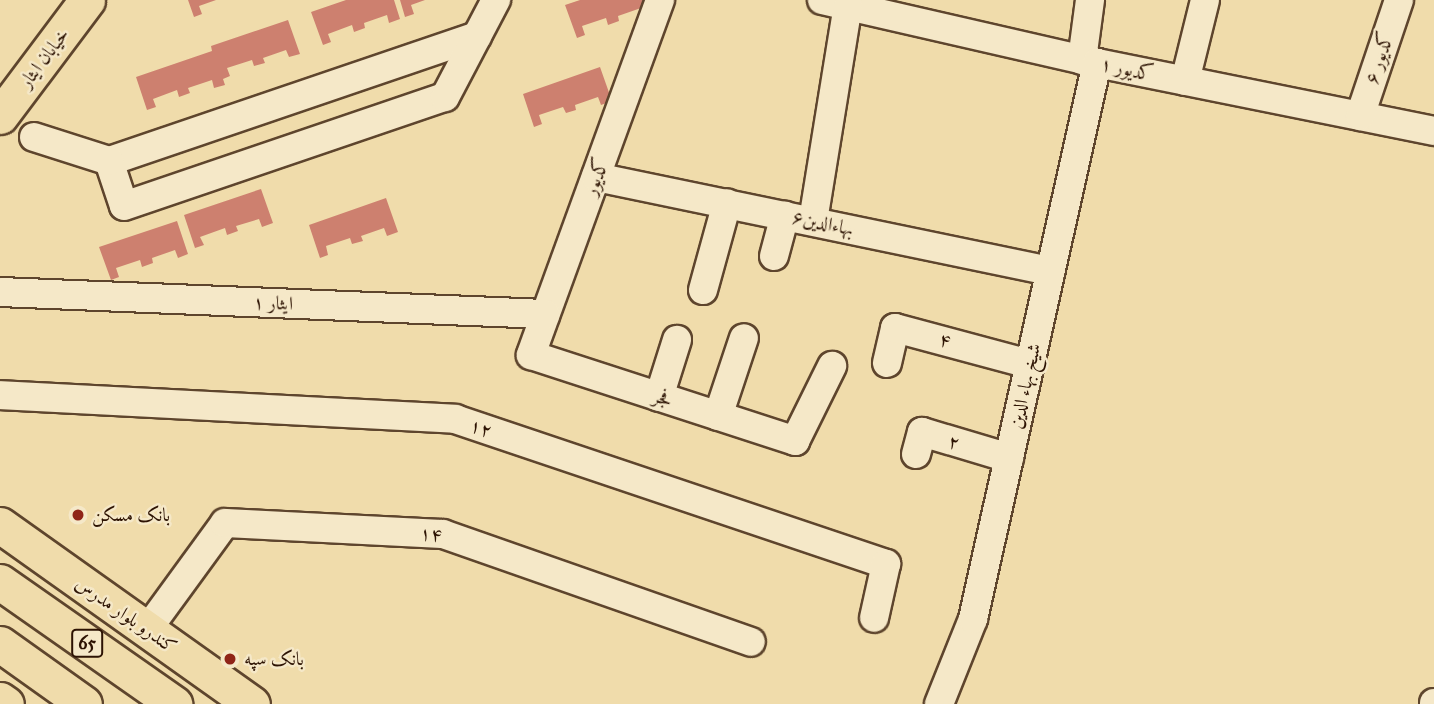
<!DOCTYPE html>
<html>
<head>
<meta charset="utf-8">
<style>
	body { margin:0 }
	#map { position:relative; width:1434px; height:704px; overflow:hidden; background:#f0dcab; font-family:"IM FELL Great Primer",Amiri,serif }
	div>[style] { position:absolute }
	.building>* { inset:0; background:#cd806f }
	.roads { filter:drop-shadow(2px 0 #5e452d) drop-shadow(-2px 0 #5e452d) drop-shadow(0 2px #5e452d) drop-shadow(0 -2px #5e452d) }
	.minor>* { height:28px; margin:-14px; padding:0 14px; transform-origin:14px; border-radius:14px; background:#f5e8c8 }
	.major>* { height:35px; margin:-17.5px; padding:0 17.5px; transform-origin:17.5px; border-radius:17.5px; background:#f0dcab }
	.dots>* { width:19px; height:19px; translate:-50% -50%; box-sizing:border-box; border:4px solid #f5e8c8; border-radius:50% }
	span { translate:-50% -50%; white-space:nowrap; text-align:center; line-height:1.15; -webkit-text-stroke:5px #f5e8c8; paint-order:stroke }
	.shield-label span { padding:2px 5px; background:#f5e8c8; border:2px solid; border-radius:5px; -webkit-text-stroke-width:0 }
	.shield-label { font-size:18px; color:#2d1303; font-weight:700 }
	.street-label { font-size:19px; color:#2d1303 }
	.poi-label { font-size:19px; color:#2d1303 }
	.left { translate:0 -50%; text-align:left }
</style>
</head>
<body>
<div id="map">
	<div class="building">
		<div style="clip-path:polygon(188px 0,216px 0,199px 6px,202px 14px,194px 17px)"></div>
		<div style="clip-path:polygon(346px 0,394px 0,400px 19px,389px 23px,387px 15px,364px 23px,365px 28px,354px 32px,352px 25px,328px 34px,331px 42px,323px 45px,311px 12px)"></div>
		<div style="clip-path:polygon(400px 0,425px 0,411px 5px,414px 14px,405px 17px)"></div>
		<div style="clip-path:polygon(580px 0,650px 0,644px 16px,641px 8px,618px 16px,619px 21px,608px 25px,606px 18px,582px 26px,585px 35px,577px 38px,565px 5px)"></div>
		<div style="clip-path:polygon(288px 20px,300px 54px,289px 57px,286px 50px,263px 58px,265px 63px,254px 66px,252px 60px,227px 68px,230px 76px,223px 79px,225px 85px,214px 88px,212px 80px,188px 88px,190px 93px,179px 97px,177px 90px,153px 99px,156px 107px,147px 110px,136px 77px,212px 51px,211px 46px)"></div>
		<div style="clip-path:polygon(600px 67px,612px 101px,601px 105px,598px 97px,575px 105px,576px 110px,566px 113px,563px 107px,539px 115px,542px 124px,534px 127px,523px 94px)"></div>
		<div style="clip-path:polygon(261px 189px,273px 223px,262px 227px,259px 219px,236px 226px,238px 231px,227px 235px,225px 228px,200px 237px,204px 245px,195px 248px,184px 215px)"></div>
		<div style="clip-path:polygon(386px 198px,398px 232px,387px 236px,384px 228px,361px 236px,363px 241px,352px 244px,350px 238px,326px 246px,328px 255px,320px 258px,309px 225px)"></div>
		<div style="clip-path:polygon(177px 221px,188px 254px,178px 258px,175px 250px,152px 258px,153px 263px,142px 267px,140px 260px,116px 268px,119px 277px,111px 280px,99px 247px)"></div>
	</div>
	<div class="roads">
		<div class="minor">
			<div style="left:660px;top:0;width:378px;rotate:110deg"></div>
			<div style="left:531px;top:355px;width:278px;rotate:18deg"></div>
			<div style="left:795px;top:441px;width:84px;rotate:-63.7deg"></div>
			<div style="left:822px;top:0;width:282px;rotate:12.9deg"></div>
			<div style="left:1097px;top:63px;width:344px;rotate:11.4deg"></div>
			<div style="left:477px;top:36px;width:389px;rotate:161.2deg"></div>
			<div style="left:109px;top:161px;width:47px;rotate:71.6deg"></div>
			<div style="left:124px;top:206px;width:339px;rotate:-18.8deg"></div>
			<div style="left:445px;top:97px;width:110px;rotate:-62.3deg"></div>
			<div style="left:1082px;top:60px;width:61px;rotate:-82.4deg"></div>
			<div style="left:1185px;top:81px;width:83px;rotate:-76.1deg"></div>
			<div style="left:1360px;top:116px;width:122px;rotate:-71.4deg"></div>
			<div style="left:34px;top:137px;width:79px;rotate:17.7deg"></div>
			<div style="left:596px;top:177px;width:464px;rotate:11.7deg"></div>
			<div style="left:813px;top:221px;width:218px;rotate:-80.8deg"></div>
			<div style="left:774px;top:256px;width:42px;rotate:-75deg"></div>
			<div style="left:703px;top:290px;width:90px;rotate:-74.6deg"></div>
			<div style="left:0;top:292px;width:546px;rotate:2.31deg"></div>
			<div style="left:887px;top:363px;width:36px;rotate:-77deg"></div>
			<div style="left:895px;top:328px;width:139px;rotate:15deg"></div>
			<div style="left:0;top:395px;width:456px;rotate:3deg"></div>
			<div style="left:455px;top:419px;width:455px;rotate:18.6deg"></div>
			<div style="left:886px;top:564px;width:55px;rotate:102.5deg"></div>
			<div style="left:659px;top:397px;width:60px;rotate:-72.5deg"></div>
			<div style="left:718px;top:416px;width:82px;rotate:-71.6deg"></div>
			<div style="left:916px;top:454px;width:23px;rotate:-75deg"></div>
			<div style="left:922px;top:432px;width:91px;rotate:16.6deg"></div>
			<div style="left:147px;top:630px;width:132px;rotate:-53.9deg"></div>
			<div style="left:225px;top:523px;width:218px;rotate:2.9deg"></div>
			<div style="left:443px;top:534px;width:326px;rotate:19.3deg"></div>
			<div style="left:939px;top:704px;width:92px;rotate:-68.2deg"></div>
			<div style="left:973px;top:619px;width:570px;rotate:-77.43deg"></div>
			<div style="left:1434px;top:704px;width:1px;rotate:-90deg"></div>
		</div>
		<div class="major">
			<div style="left:0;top:116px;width:145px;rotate:-53.1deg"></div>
			<div style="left:0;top:525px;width:309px;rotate:35.4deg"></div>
			<div style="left:0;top:582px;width:213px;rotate:35deg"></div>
			<div style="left:0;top:644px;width:103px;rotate:35.5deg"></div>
			<div style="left:0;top:700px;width:7px;rotate:34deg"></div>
		</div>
	</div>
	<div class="dots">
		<div style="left:78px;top:515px;background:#8f2418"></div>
		<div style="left:230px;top:659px;background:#8f2418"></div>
	</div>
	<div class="shield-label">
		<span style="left:87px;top:643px">65</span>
	</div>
	<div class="street-label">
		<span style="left:44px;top:58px;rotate:-53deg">خیابان ایثار</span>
		<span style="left:1379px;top:58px;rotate:-72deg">کدیور ۶</span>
		<span style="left:1127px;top:69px;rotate:12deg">کدیور ۱</span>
		<span style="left:596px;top:177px;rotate:-70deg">کدیور</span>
		<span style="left:823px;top:223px;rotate:12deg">۶بهاءالدين</span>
		<span style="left:273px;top:303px;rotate:2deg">ایثار ۱</span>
		<span style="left:945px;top:340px;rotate:16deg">۴</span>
		<span style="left:1025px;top:386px;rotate:-77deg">شیخ بهاء الدین</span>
		<span style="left:663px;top:398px;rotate:18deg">فجر</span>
		<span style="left:481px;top:428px;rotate:19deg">۱۲</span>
		<span style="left:954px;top:442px;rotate:17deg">۲</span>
		<span style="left:431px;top:534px;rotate:6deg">۱۴</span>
		<span style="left:126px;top:615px;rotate:35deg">کندرو بلوار مدرس</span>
	</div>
	<div class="poi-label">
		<span class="left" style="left:92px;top:515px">بانک مسکن</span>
		<span class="left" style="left:244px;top:659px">بانک سپه</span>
	</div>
</div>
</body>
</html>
